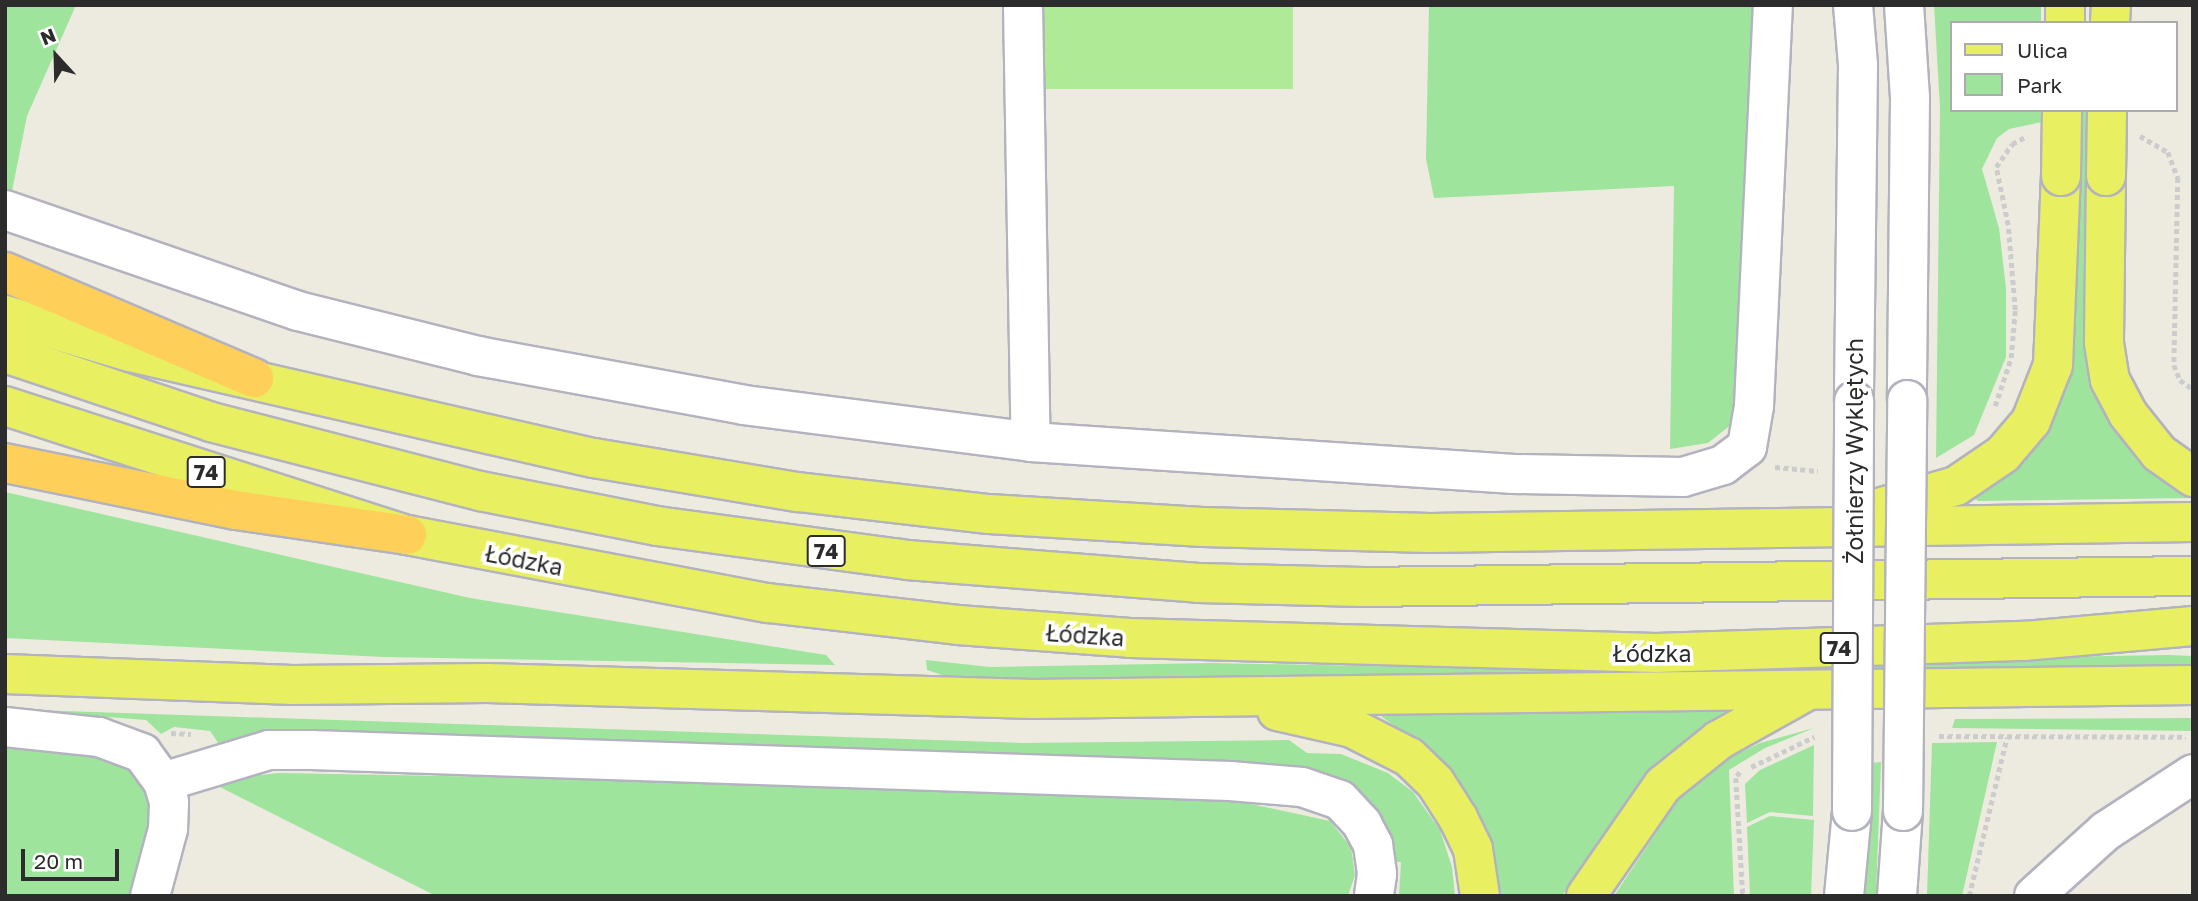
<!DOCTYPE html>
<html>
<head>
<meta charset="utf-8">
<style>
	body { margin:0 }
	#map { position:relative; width:2198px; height:901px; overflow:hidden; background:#edebdf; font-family:"Golos Text",sans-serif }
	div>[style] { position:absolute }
	.green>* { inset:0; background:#9fe49c }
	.pitch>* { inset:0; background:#afeb97; transform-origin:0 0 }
	.path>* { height:4.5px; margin-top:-2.25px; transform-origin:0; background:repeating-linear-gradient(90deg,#ccc 0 5px,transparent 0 8.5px) }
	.roads { filter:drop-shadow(2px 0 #b3b2bf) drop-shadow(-2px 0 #b3b2bf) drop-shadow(0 2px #b3b2bf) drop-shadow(0 -2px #b3b2bf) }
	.minor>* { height:38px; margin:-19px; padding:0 19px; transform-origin:19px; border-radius:19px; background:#fff }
	.major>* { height:38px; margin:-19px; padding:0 19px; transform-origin:19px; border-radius:19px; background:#e8f061 }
	.highway>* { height:38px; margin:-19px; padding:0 19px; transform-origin:19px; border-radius:19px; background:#fed05a }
	.bridges { filter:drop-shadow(2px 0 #b3b2bf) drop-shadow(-2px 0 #b3b2bf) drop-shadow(0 2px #b3b2bf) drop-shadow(0 -2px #b3b2bf) }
	.minor-bridge>* { height:38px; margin:-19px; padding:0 19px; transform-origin:19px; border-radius:19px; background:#fff }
	.major-bridge>* { height:38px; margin:-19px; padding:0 19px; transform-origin:19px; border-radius:19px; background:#e8f061 }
	span { translate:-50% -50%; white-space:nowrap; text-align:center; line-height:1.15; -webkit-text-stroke:7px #fff; paint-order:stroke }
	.shield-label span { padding:2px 5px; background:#fff; border:2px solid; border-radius:5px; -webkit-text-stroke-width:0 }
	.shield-label { font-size:21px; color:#2c2c2c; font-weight:700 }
	.street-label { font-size:23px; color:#2c2c2c }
	.frame { position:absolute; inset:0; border:7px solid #2c2c2c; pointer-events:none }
	.legend { position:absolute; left:1950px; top:21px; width:228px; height:91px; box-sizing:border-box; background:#fff; border:2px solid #ababab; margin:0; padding:9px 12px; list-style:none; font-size:21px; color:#2c2c2c }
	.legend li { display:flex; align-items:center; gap:14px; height:35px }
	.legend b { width:35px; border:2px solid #ababab }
	.north { position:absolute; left:21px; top:21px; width:70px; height:70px; -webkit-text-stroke:5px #fff; paint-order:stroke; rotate:338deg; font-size:19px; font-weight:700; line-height:28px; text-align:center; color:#2c2c2c }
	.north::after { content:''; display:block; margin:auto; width:24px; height:32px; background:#2c2c2c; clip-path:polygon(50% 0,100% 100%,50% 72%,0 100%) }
	.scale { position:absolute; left:21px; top:849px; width:98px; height:32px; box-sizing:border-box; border:4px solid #2c2c2c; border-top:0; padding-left:9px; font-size:21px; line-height:24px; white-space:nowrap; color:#2c2c2c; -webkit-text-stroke:5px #fff; paint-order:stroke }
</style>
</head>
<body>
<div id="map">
	<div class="green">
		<div style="clip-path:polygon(5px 5px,76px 5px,27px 116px,12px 191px,5px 188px)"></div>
		<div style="clip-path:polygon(1429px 5px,1761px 5px,1737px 420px,1708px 443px,1670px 449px,1674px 186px,1434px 198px,1426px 159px)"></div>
		<div style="clip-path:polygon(1934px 5px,2041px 5px,2041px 23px,1951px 23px,1951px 110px,2042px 110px,2042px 122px,2009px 129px,1997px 138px,1982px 169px,1999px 228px,2006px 288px,2006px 357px,1974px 435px,1936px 458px,1940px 108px)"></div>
		<div style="clip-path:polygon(2079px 110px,2093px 110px,2102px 405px,2132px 454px,2193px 498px,1978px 501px,1974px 498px,2050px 422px,2066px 379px,2074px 324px)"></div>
		<div style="clip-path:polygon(5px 492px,470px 598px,826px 655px,835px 665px,383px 657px,5px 638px)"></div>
		<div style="clip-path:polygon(2169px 655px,2193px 656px,2193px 670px,1075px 685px,948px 677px,927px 670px,926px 660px,990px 667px,1212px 663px,1419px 667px)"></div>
		<div style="clip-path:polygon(5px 709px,1023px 743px,1289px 740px,1307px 753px,1341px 754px,1388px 773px,1413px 792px,1440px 830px,1452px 867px,1455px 896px,1399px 896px,1401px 862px,1390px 862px,1362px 802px,221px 747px,210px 731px,174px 727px,161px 734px,146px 720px)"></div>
		<div style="clip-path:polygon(1728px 709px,1662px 760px,1638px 786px,1562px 896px,1497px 896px,1482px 824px,1462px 786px,1429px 750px,1382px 717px,1382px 712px)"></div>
		<div style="clip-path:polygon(2193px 718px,2193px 731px,1952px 728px,1955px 719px)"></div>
		<div style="clip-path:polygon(1814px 728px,1765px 748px,1729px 770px,1734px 896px,1614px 896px,1684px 791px,1725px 760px,1760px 743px)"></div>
		<div style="clip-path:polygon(5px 739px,139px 764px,158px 796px,143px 896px,5px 896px)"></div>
		<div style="clip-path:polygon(1997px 742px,1962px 896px,1927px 896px,1932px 743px)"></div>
		<div style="clip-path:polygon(1814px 745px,1813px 816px,1770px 812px,1747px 823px,1745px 784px,1760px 770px)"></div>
		<div style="clip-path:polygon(1881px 762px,1876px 896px,1863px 896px,1871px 763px)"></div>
		<div style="clip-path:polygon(279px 773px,703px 781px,1233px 800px,1330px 821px,1351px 847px,1355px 875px,1348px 896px,436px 896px,208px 781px)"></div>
		<div style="clip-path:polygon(1770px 816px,1814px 820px,1811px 896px,1750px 896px,1747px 827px)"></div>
	</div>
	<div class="pitch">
		<div style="left:1034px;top:5px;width:259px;height:84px"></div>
	</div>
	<div class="path">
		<div style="left:2140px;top:136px;width:32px;rotate:30deg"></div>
		<div style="left:2168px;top:152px;width:28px;rotate:69deg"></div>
		<div style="left:2178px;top:178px;width:187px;rotate:91.2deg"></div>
		<div style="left:2174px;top:365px;width:16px;rotate:68deg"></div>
		<div style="left:2180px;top:380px;width:16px;rotate:35deg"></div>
		<div style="left:1995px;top:406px;width:51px;rotate:-71.6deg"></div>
		<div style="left:2011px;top:358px;width:48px;rotate:-85.2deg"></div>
		<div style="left:2015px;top:310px;width:85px;rotate:-94.7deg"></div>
		<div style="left:2008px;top:225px;width:59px;rotate:-101.7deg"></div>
		<div style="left:1996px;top:167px;width:28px;rotate:-55deg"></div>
		<div style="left:2012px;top:144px;width:17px;rotate:-28deg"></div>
		<div style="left:1775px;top:467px;width:43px;rotate:5.3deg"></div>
		<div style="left:171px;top:733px;width:20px;rotate:3deg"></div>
		<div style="left:1939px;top:736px;width:247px;rotate:0.2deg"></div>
		<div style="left:1751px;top:767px;width:70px;rotate:-25.5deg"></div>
		<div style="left:1740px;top:772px;width:7px;rotate:124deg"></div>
		<div style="left:1736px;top:778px;width:118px;rotate:86.6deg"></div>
		<div style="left:1969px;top:896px;width:163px;rotate:-76.6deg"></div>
	</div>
	<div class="roads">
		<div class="minor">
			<div style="left:1023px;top:5px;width:437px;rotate:89deg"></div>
			<div style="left:1853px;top:5px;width:60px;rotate:85.2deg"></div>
			<div style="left:1858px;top:65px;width:336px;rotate:90.7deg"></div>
			<div style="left:1904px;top:5px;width:93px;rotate:86.3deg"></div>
			<div style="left:1910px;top:98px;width:302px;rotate:90.6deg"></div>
			<div style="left:5px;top:210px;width:310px;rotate:19deg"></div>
			<div style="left:298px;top:311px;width:186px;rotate:14deg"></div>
			<div style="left:478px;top:356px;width:270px;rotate:10.4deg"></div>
			<div style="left:744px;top:405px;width:289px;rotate:7.3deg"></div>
			<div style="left:1031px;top:442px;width:484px;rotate:3.8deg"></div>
			<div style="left:1514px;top:474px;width:169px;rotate:1deg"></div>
			<div style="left:1683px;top:477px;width:42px;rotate:-16.7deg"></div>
			<div style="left:1723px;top:465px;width:30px;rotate:-37deg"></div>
			<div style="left:1747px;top:447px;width:42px;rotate:-80.3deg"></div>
			<div style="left:1754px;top:406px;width:401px;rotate:-87.3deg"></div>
			<div style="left:5px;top:727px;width:95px;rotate:6.1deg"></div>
			<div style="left:99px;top:737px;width:46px;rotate:20.4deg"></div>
			<div style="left:142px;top:753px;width:36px;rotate:54deg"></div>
			<div style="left:163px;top:782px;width:21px;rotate:73deg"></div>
			<div style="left:169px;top:802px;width:27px;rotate:92deg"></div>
			<div style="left:168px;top:829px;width:69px;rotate:105deg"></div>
			<div style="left:163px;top:782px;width:111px;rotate:-16.8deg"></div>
			<div style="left:269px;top:750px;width:42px"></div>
			<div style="left:311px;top:750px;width:920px;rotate:1.93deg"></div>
			<div style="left:1230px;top:781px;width:72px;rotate:4.8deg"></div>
			<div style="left:1302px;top:787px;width:40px;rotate:18.9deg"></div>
			<div style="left:1340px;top:800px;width:33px;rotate:47deg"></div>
			<div style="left:1362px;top:824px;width:24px;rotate:62deg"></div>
			<div style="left:1373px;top:845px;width:29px;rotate:82deg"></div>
			<div style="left:1377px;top:874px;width:22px;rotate:98deg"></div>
			<div style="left:1844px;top:896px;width:85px;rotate:-84.6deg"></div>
			<div style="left:1897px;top:896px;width:85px;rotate:-86deg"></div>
			<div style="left:2034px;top:896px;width:97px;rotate:-42.1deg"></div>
			<div style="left:2106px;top:831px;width:104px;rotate:-33.2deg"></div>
		</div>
		<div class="major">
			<div style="left:2065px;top:23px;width:18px;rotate:-90deg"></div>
			<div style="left:2110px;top:23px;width:18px;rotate:-87deg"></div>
			<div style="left:2106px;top:176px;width:167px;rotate:90.7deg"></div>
			<div style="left:2104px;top:343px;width:37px;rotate:81deg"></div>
			<div style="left:2110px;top:380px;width:38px;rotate:62deg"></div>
			<div style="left:2128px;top:414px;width:50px;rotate:51.5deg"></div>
			<div style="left:2159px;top:453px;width:42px;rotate:35.2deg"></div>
			<div style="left:5px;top:315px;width:130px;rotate:16.5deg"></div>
			<div style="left:130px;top:352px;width:476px;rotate:12.9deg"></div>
			<div style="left:594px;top:458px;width:207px;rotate:9.5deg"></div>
			<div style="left:798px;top:492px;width:192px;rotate:6.6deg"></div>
			<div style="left:989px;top:514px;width:214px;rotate:3.5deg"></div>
			<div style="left:1203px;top:527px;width:227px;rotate:1.5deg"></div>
			<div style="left:1430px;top:533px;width:763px;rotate:-0.83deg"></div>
			<div style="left:5px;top:353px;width:217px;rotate:18.5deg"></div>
			<div style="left:211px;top:422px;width:278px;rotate:14.4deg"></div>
			<div style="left:480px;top:491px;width:180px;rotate:11.2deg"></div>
			<div style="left:657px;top:526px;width:252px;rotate:7.7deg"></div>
			<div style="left:907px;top:560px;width:292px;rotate:4.5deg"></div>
			<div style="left:1198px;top:583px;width:165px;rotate:1.4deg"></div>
			<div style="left:1363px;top:587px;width:830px;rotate:-0.76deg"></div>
			<div style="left:5px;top:406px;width:422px;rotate:17.8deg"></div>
			<div style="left:407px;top:535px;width:367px;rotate:10.7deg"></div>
			<div style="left:768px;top:603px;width:191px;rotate:6.6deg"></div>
			<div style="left:958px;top:625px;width:172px;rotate:4.3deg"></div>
			<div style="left:1130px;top:638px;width:526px;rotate:1.63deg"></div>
			<div style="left:1656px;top:653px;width:369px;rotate:-1.9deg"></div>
			<div style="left:2025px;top:641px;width:169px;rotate:-5.1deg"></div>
			<div style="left:1875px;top:509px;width:84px;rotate:-15.9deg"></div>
			<div style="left:1956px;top:486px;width:57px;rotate:-34.2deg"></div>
			<div style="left:2003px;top:454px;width:43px;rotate:-49.7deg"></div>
			<div style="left:2031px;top:421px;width:60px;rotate:-68.6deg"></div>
			<div style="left:2053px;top:365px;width:189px;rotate:-87.6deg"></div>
			<div style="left:5px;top:674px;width:288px;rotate:2.2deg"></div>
			<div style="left:293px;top:685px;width:194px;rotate:-0.6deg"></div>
			<div style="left:487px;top:683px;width:546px;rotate:1.68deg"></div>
			<div style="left:1033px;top:699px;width:1160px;rotate:-0.69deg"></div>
			<div style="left:1277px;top:711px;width:77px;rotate:12.8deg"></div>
			<div style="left:1352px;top:728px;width:64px;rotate:27deg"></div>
			<div style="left:1409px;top:757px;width:36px;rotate:44deg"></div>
			<div style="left:1435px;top:782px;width:43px;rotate:57.4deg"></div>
			<div style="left:1458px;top:818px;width:34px;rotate:64deg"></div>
			<div style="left:1473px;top:849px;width:48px;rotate:81.5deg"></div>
			<div style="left:1586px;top:896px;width:135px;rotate:-55.3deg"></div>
			<div style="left:1663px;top:785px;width:72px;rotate:-38.8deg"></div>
			<div style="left:1719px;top:740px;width:98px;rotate:-29.2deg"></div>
		</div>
		<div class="highway">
			<div style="left:5px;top:272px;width:271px;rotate:23.1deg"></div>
			<div style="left:5px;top:463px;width:236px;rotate:11.5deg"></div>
			<div style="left:236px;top:510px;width:173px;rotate:8.3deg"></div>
		</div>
	</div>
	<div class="bridges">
		<div class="minor-bridge">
			<div style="left:1852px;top:811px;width:410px;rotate:-89.7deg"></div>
			<div style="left:1903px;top:811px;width:411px;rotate:-89.4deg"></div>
		</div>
		<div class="major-bridge">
			<div style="left:2061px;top:176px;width:66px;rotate:-89.1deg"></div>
			<div style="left:2106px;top:176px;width:66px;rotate:-89.1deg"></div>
		</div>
	</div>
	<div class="shield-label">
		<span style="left:206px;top:472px">74</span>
		<span style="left:826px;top:551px">74</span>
		<span style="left:1839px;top:648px">74</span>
	</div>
	<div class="street-label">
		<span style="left:1854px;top:451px;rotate:-90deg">Żołnierzy Wyklętych</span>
		<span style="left:524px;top:560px;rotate:11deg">Łódzka</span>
		<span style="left:1085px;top:635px;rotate:4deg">Łódzka</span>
		<span style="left:1652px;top:653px">Łódzka</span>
	</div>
	<div class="frame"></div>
	<ul class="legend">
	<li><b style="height:9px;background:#e8f061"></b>Ulica</li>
	<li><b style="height:19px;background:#9fe49c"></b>Park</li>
	</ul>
	<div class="north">N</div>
	<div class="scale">20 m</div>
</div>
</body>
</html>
